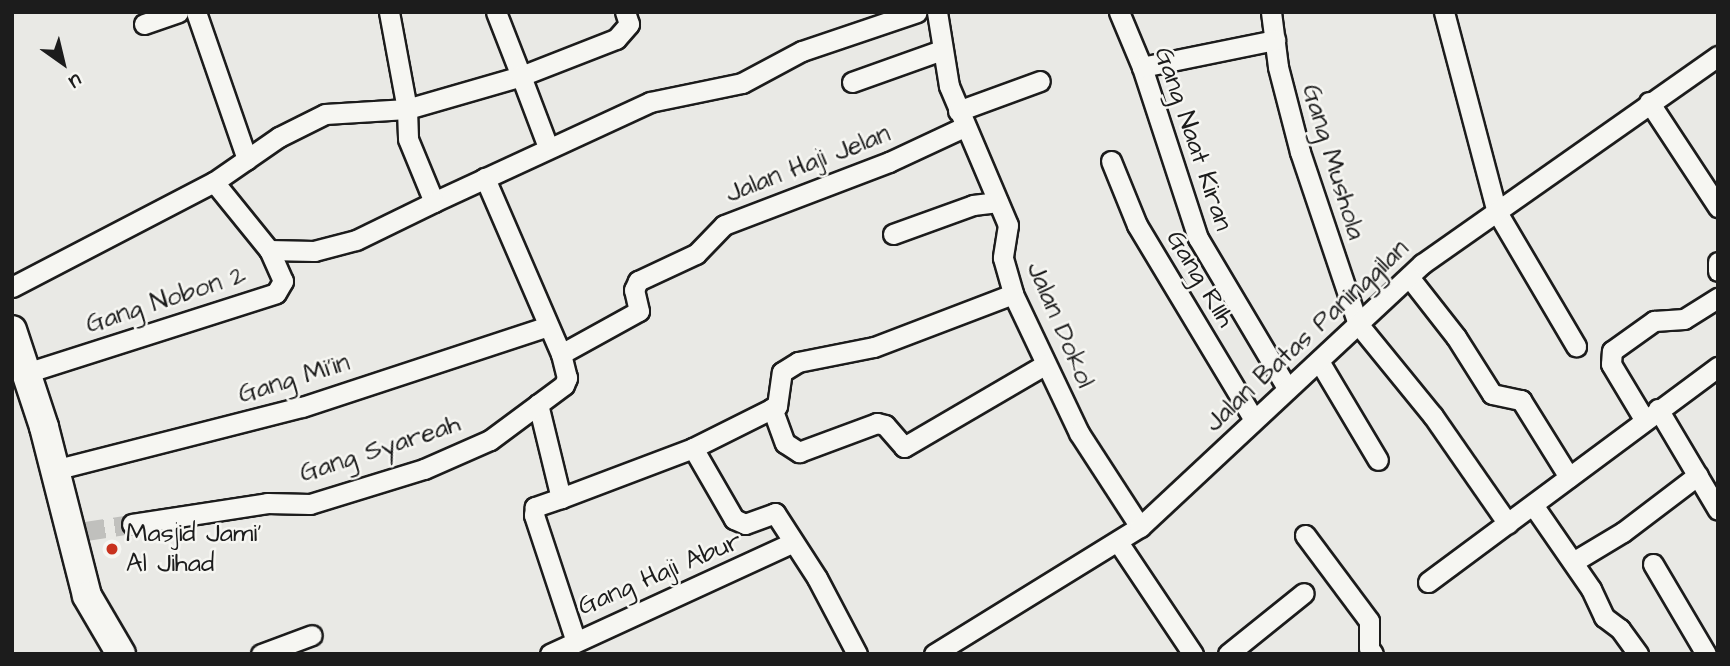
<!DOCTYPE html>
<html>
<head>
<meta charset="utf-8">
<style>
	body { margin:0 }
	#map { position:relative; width:1730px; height:666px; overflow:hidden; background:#e9e9e5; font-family:"Architects Daughter",sans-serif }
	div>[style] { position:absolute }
	.minor-tunnel>* { height:19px; margin-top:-9.5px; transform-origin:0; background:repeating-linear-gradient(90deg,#c0c0bd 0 19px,transparent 0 29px) }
	.roads { filter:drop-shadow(2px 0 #1c1c1c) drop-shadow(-2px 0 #1c1c1c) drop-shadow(0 2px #1c1c1c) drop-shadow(0 -2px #1c1c1c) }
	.minor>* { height:19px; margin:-9.5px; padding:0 9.5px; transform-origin:9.5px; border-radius:9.5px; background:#f6f6f2 }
	.secondary>* { height:28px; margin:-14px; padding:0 14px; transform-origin:14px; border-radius:14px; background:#f6f6f2 }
	.dots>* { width:19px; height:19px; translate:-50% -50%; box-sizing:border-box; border:4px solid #f6f6f2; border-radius:50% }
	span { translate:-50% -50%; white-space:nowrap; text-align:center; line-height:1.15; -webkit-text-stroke:5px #f6f6f2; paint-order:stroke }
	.street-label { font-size:26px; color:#1c1c1c }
	.poi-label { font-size:26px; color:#1c1c1c }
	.left { translate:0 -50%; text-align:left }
	.frame { position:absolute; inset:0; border:14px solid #1c1c1c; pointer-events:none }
	.north { position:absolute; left:28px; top:28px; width:70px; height:70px; -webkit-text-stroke:5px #f6f6f2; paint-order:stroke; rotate:146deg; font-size:19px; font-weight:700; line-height:28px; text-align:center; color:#1c1c1c }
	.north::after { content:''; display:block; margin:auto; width:24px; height:32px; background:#1c1c1c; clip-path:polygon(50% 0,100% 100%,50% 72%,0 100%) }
</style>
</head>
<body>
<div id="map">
	<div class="minor-tunnel">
		<div style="left:86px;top:531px;width:47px;rotate:-8.7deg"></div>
	</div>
	<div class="roads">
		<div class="minor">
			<div style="left:196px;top:12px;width:156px;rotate:70.9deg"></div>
			<div style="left:389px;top:12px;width:99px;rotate:79.5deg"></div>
			<div style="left:407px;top:109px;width:30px;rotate:88deg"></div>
			<div style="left:408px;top:139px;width:68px;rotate:67.6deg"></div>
			<div style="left:434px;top:202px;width:238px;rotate:-24.8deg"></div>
			<div style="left:650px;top:102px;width:94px;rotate:-11.7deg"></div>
			<div style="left:742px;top:83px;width:68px;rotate:-28.1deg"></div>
			<div style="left:802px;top:51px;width:121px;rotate:-18.7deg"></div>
			<div style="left:496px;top:12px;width:69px;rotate:68.7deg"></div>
			<div style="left:521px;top:76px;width:102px;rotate:-21.3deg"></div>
			<div style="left:616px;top:39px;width:20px;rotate:-49deg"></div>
			<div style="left:629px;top:24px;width:13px;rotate:-108deg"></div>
			<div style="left:937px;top:12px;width:75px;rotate:80.8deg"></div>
			<div style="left:949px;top:86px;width:151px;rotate:67deg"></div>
			<div style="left:1008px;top:225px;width:33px;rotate:99deg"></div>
			<div style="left:1003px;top:258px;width:37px;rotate:74deg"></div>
			<div style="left:1013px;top:294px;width:154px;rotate:64.6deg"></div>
			<div style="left:1079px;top:433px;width:112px;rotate:57deg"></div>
			<div style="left:1119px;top:12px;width:60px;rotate:67.3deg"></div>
			<div style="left:1142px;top:67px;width:180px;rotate:71.9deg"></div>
			<div style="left:1198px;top:238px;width:174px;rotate:59.3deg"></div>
			<div style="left:1271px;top:12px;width:55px;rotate:82.7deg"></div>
			<div style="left:1278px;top:67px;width:88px;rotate:75.5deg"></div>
			<div style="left:1300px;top:152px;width:182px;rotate:71.4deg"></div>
			<div style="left:1358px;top:324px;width:119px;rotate:50.8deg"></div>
			<div style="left:1433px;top:416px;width:131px;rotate:55.2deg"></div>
			<div style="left:1444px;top:12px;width:207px;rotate:75.2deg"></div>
			<div style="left:1497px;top:212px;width:156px;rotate:59.5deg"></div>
			<div style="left:144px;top:24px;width:36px;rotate:-19deg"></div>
			<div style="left:1142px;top:67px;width:136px;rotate:-11.5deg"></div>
			<div style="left:852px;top:82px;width:96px;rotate:-19.6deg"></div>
			<div style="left:1649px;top:102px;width:126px;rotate:56.7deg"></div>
			<div style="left:958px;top:111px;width:87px;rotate:-20.1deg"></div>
			<div style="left:1111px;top:161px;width:69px;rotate:67.9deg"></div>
			<div style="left:1137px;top:225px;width:227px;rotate:59deg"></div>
			<div style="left:214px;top:182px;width:87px;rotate:51deg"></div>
			<div style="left:269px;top:250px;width:45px;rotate:1.3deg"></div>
			<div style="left:314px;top:251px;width:43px;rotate:-14.7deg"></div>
			<div style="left:356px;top:240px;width:87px;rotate:-26deg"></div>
			<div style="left:893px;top:234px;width:85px;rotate:-19.9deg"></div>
			<div style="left:973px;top:205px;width:25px;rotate:-7deg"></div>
			<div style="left:1718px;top:262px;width:9px;rotate:90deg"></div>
			<div style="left:1409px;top:277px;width:76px;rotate:51.9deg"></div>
			<div style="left:1456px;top:337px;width:67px;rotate:57.7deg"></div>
			<div style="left:1492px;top:394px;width:30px;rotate:12deg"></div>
			<div style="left:1521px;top:400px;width:91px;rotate:58.1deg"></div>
			<div style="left:12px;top:287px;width:228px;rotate:-27.5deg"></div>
			<div style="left:214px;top:182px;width:79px;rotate:-34.7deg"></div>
			<div style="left:279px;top:137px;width:51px;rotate:-26.6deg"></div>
			<div style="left:325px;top:114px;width:82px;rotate:-3.5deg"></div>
			<div style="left:407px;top:109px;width:119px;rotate:-16.1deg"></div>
			<div style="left:521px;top:76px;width:76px;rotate:69.2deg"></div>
			<div style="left:561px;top:354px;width:89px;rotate:-28.9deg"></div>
			<div style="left:639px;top:311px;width:22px;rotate:-103deg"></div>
			<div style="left:634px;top:290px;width:10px;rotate:-66deg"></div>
			<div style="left:638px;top:281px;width:64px;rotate:-25deg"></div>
			<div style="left:696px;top:254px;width:40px;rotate:-46deg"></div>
			<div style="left:724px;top:225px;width:177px;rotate:-20.9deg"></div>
			<div style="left:889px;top:162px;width:83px;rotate:-25deg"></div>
			<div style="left:1319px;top:361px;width:115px;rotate:59.2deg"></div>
			<div style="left:26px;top:373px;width:262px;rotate:-17.7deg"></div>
			<div style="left:276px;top:293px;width:14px;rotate:-60deg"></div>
			<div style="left:283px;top:281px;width:34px;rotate:-114deg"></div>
			<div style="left:538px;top:404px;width:97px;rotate:76.3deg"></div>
			<div style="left:561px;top:498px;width:28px;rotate:161deg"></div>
			<div style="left:535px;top:507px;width:8px;rotate:97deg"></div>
			<div style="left:534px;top:515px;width:131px;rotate:71.7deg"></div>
			<div style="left:772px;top:408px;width:37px;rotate:70deg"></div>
			<div style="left:785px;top:443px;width:17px;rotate:33deg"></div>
			<div style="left:799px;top:452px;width:83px;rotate:-20.4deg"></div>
			<div style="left:877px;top:423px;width:8px;rotate:14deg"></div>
			<div style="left:885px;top:425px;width:29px;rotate:49deg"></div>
			<div style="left:904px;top:447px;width:164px;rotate:-30.3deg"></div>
			<div style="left:1658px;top:409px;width:117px;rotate:59.3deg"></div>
			<div style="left:1644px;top:419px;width:64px;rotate:-121deg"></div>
			<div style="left:1611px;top:364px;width:13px;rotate:-86deg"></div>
			<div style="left:1612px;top:351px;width:52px;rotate:-35.5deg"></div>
			<div style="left:1654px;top:321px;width:30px;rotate:-4deg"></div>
			<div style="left:1684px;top:319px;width:40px;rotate:-32deg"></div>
			<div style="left:693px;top:448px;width:94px;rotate:-26.6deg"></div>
			<div style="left:777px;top:406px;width:34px;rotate:-82deg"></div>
			<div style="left:782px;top:372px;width:19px;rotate:-32deg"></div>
			<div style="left:798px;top:362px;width:77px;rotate:-11.2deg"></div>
			<div style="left:874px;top:347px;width:149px;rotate:-20.9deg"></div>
			<div style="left:54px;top:470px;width:256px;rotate:-14.3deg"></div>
			<div style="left:302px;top:407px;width:257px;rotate:-18.2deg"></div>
			<div style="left:561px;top:498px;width:141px;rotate:-20.7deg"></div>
			<div style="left:693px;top:448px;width:82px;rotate:60deg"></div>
			<div style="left:734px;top:519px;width:12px;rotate:24deg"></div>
			<div style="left:745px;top:524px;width:32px;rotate:-20deg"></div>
			<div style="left:775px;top:513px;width:77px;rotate:57.1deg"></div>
			<div style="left:817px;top:578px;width:86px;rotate:62.2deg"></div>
			<div style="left:1533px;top:505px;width:102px;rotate:55.4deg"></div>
			<div style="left:1591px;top:589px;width:31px;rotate:65deg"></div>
			<div style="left:1604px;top:617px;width:20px;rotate:37deg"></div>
			<div style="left:1620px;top:629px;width:31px;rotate:54deg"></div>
			<div style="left:132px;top:524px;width:137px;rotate:-8.8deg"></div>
			<div style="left:267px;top:503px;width:43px;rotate:1.3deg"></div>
			<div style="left:310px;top:504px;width:119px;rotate:-17.1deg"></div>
			<div style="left:424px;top:469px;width:72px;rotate:-23.7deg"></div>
			<div style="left:490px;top:440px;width:92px;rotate:-36.6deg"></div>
			<div style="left:564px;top:385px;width:8px;rotate:-67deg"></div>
			<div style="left:567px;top:378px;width:25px;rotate:-104deg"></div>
			<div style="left:561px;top:354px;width:192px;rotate:-113.4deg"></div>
			<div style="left:1305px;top:535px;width:107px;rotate:53.3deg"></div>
			<div style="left:1369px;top:621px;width:27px;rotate:90deg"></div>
			<div style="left:1369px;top:648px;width:7px;rotate:56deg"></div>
			<div style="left:1118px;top:542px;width:135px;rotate:56.2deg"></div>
			<div style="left:1573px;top:562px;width:58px;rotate:-31deg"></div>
			<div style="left:1623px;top:532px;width:94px;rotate:-37.2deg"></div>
			<div style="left:1653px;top:564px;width:104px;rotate:59.5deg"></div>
			<div style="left:1428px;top:582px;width:361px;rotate:-36.6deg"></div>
			<div style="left:261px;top:654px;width:54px;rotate:-20.4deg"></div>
			<div style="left:550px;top:654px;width:265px;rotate:-24.7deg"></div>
			<div style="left:934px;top:654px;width:242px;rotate:-31.7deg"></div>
			<div style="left:1140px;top:527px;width:386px;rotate:-43deg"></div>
			<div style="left:1422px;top:264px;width:362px;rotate:-35.1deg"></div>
			<div style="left:1228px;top:654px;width:97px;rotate:-38.8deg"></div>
		</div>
		<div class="secondary">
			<div style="left:12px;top:330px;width:102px;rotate:71.7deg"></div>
			<div style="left:44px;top:427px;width:174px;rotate:75.7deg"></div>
			<div style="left:87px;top:596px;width:67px;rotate:59.6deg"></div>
		</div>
	</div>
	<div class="dots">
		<div style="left:112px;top:549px;background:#c8321e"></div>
	</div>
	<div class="street-label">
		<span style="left:1193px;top:139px;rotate:71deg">Gang Naat Kiran</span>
		<span style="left:1333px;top:162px;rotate:73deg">Gang Mushola</span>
		<span style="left:808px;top:164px;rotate:-21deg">Jalan Haji Jelan</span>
		<span style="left:1200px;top:279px;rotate:59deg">Gang RIIh</span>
		<span style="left:166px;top:300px;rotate:-18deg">Gang Nobon 2</span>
		<span style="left:1060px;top:325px;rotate:67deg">Jalan Dokol</span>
		<span style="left:1307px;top:336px;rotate:-43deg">Jalan Batas Paninggilan</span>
		<span style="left:294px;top:379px;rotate:-17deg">Gang Mi'in</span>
		<span style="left:380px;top:449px;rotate:-18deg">Gang Syareah</span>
		<span style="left:660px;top:574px;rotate:-23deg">Gang Haji Abur</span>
	</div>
	<div class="poi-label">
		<span class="left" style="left:126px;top:549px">Masjid Jami'<br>Al Jihad</span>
	</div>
	<div class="frame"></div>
	<div class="north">U</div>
</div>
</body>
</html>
